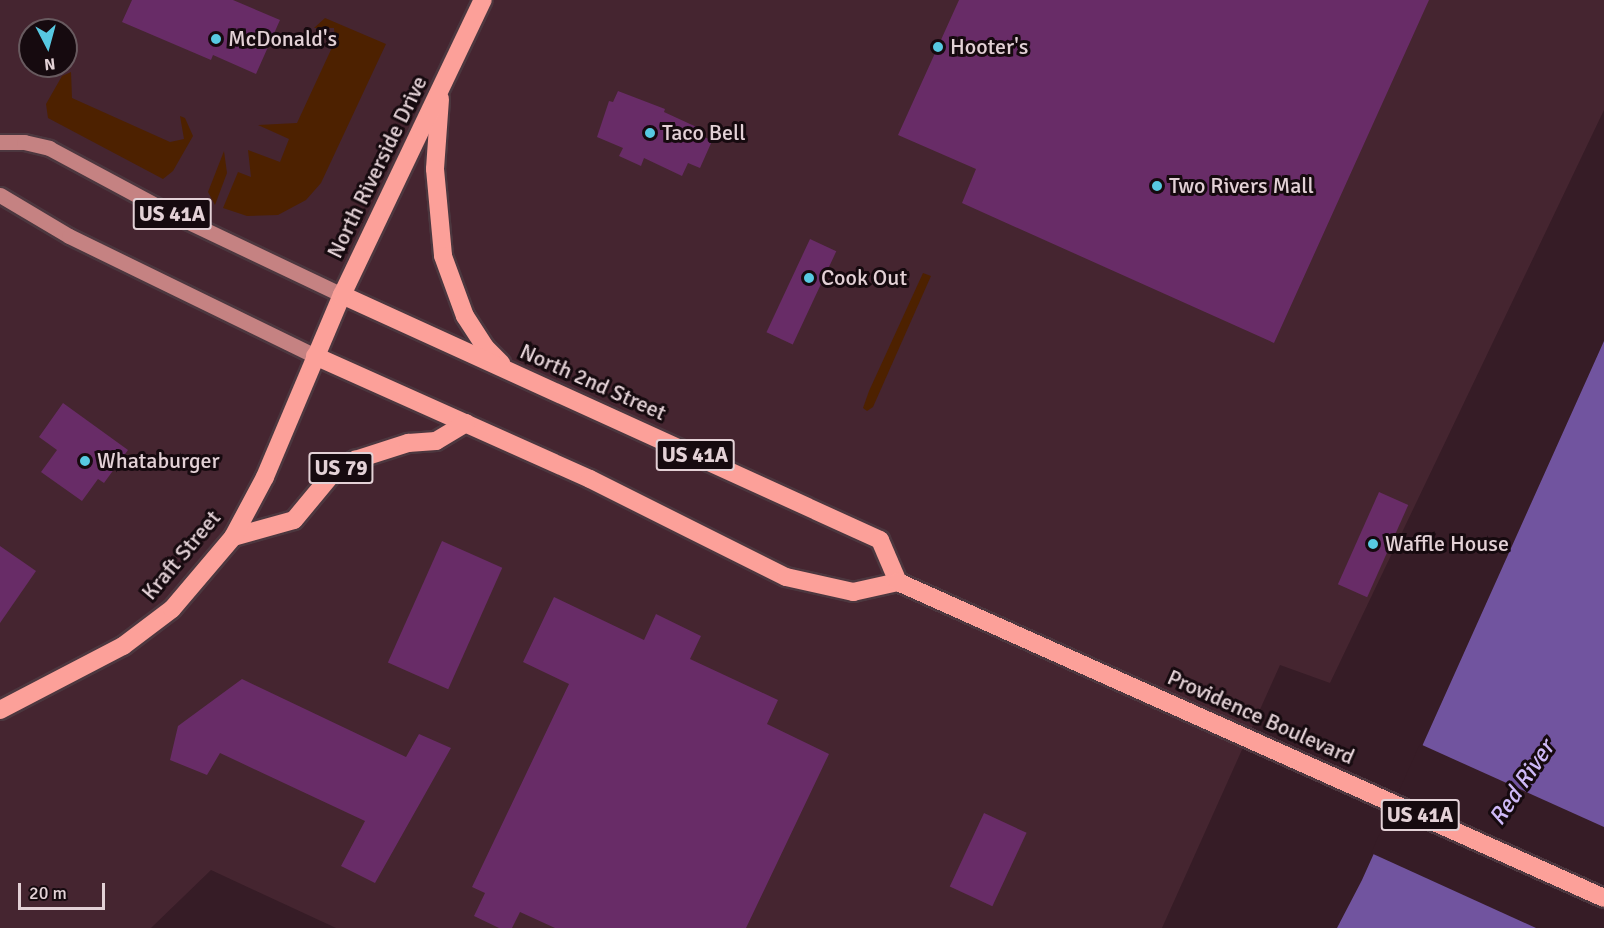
<!DOCTYPE html>
<html>
<head>
<meta charset="utf-8">
<style>
	body { margin:0 }
	#map { position:relative; width:1604px; height:928px; overflow:hidden; background:#361c26; font-family:Signika,sans-serif }
	div>[style] { position:absolute }
	.built>* { inset:0; background:#452530 }
	.green>* { inset:0; background:#4d2100 }
	.water>* { inset:0; background:#71549f }
	.pier>* { inset:0; background:#361c26 }
	.building>* { inset:0; background:#682c67; transform-origin:0 0 }
	.roads { filter:drop-shadow(2px 0 #4c373f) drop-shadow(-2px 0 #4c373f) drop-shadow(0 2px #4c373f) drop-shadow(0 -2px #4c373f) }
	.primary>* { height:15px; margin:-7.5px; padding:0 7.5px; transform-origin:7.5px; border-radius:7.5px; background:#c58282 }
	.highway>* { height:18px; margin:-9px; padding:0 9px; transform-origin:9px; border-radius:9px; background:#fca099 }
	.dots>* { width:16px; height:16px; translate:-50% -50%; box-sizing:border-box; border:3px solid #160a0f; border-radius:50% }
	span { translate:-50% -50%; white-space:nowrap; text-align:center; line-height:1.15; -webkit-text-stroke:6px #160a0f; paint-order:stroke }
	.shield-label span { padding:2px 4px; background:#160a0f; border:2px solid; border-radius:4px; -webkit-text-stroke-width:0 }
	.shield-label { font-size:21px; color:#e3d1d6; font-weight:700 }
	.poi-label { font-size:22px; color:#e3d1d6 }
	.left { translate:0 -50%; text-align:left }
	.street-label { font-size:22px; color:#e3d1d6 }
	.water-label { font-size:24px; color:#ceb9f7; font-style:italic }
	.north { position:absolute; left:18px; top:18px; width:60px; height:60px; box-sizing:border-box; background:#160a0f; border:2px solid #685a5f; border-radius:50%; rotate:174deg; font-size:16px; font-weight:700; line-height:24px; text-align:center; color:#e3d1d6 }
	.north::after { content:''; display:block; margin:auto; width:21px; height:27px; background:#57c9e2; clip-path:polygon(50% 0,100% 100%,50% 72%,0 100%) }
	.scale { position:absolute; left:18px; top:883px; width:87px; height:27px; box-sizing:border-box; border:3px solid #e3d1d6; border-top:0; padding-left:8px; font-size:18px; line-height:21px; white-space:nowrap; color:#e3d1d6; -webkit-text-stroke:4px #160a0f; paint-order:stroke }
</style>
</head>
<body>
<div id="map">
	<div class="built">
		<div style="clip-path:polygon(evenodd,0 0,1604px 0,1604px 110px,1330px 683px,1280px 665px,1162px 928px,336px 928px,211px 870px,151px 928px,0 928px,0 0,30px 30px,66px 30px,66px 66px,30px 66px,30px 30px)"></div>
	</div>
	<div class="green">
		<div style="clip-path:polygon(325px 18px,386px 44px,321px 183px,306px 200px,278px 215px,247px 216px,223px 208px,238px 172px,251px 177px,248px 150px,280px 162px,289px 139px,258px 125px,297px 123px,335px 41px,334px 28px,314px 28px)"></div>
		<div style="clip-path:polygon(71px 72px,72px 98px,170px 142px,184px 139px,180px 116px,185px 118px,193px 136px,173px 171px,163px 179px,48px 118px,46px 104px,62px 76px)"></div>
		<div style="clip-path:polygon(224px 151px,227px 173px,215px 205px,208px 192px)"></div>
		<div style="clip-path:polygon(923px 273px,931px 276px,873px 407px,867px 411px,863px 408px,869px 391px)"></div>
	</div>
	<div class="water">
		<div style="clip-path:polygon(1604px 341px,1604px 928px,1337px 928px,1362px 880px)"></div>
	</div>
	<div class="pier">
		<div style="clip-path:polygon(1420px 744px,1604px 827px,1604px 928px,1536px 928px,1371px 853px)"></div>
	</div>
	<div class="building">
		<div style="clip-path:polygon(132px 0,233px 0,280px 20px,256px 74px,213px 55px,211px 60px,122px 22px)"></div>
		<div style="clip-path:polygon(959px 0,1429px 0,1274px 343px,962px 203px,976px 169px,898px 135px)"></div>
		<div style="clip-path:polygon(618px 91px,665px 109px,664px 112px,703px 130px,701px 135px,712px 141px,700px 168px,688px 163px,682px 176px,644px 158px,641px 166px,619px 156px,623px 148px,597px 137px,609px 101px,613px 102px)"></div>
		<div style="left:810px;top:239px;width:29px;height:103px;rotate:25deg"></div>
		<div style="clip-path:polygon(63px 403px,128px 450px,104px 483px,98px 479px,82px 501px,41px 472px,57px 450px,39px 437px)"></div>
		<div style="left:1379px;top:492px;width:32px;height:101px;rotate:24deg"></div>
		<div style="left:442px;top:541px;width:66px;height:133px;rotate:24deg"></div>
		<div style="clip-path:polygon(0 546px,36px 571px,0 623px)"></div>
		<div style="clip-path:polygon(554px 597px,644px 640px,656px 614px,701px 636px,690px 659px,778px 700px,767px 724px,829px 754px,746px 928px,555px 928px,520px 912px,512px 928px,499px 928px,474px 916px,485px 893px,472px 887px,569px 684px,523px 662px)"></div>
		<div style="clip-path:polygon(242px 679px,406px 757px,419px 734px,451px 748px,375px 883px,341px 866px,365px 821px,220px 753px,207px 775px,170px 760px,178px 726px)"></div>
		<div style="left:984px;top:813px;width:47px;height:81px;rotate:25deg"></div>
	</div>
	<div class="roads">
		<div class="primary">
			<div style="left:0;top:142px;width:24px"></div>
			<div style="left:24px;top:142px;width:26px;rotate:13deg"></div>
			<div style="left:49px;top:148px;width:144px;rotate:28.2deg"></div>
			<div style="left:176px;top:216px;width:184px;rotate:25.4deg"></div>
			<div style="left:0;top:195px;width:80px;rotate:30.7deg"></div>
			<div style="left:69px;top:236px;width:274px;rotate:26deg"></div>
		</div>
		<div class="highway">
			<div style="left:440px;top:99px;width:70px;rotate:94.1deg"></div>
			<div style="left:435px;top:169px;width:87px;rotate:84.7deg"></div>
			<div style="left:443px;top:256px;width:64px;rotate:69.9deg"></div>
			<div style="left:465px;top:316px;width:37px;rotate:57deg"></div>
			<div style="left:485px;top:347px;width:23px;rotate:45deg"></div>
			<div style="left:342px;top:295px;width:591px;rotate:24.48deg"></div>
			<div style="left:880px;top:540px;width:46px;rotate:66.8deg"></div>
			<div style="left:315px;top:356px;width:301px;rotate:24.1deg"></div>
			<div style="left:590px;top:479px;width:219px;rotate:26.6deg"></div>
			<div style="left:786px;top:577px;width:69px;rotate:12.6deg"></div>
			<div style="left:853px;top:592px;width:46px;rotate:-12.5deg"></div>
			<div style="left:233px;top:537px;width:63px;rotate:-15.6deg"></div>
			<div style="left:294px;top:520px;width:61px;rotate:-50.3deg"></div>
			<div style="left:333px;top:473px;width:26px;rotate:-31deg"></div>
			<div style="left:355px;top:460px;width:56px;rotate:-17.8deg"></div>
			<div style="left:408px;top:443px;width:28px;rotate:-4deg"></div>
			<div style="left:436px;top:441px;width:35px;rotate:-31deg"></div>
			<div style="left:898px;top:582px;width:773px;rotate:24.11deg"></div>
			<div style="left:0;top:710px;width:139px;rotate:-27.5deg"></div>
			<div style="left:123px;top:646px;width:61px;rotate:-37.1deg"></div>
			<div style="left:172px;top:609px;width:94px;rotate:-49.7deg"></div>
			<div style="left:233px;top:537px;width:68px;rotate:-61.9deg"></div>
			<div style="left:265px;top:477px;width:198px;rotate:-67.1deg"></div>
			<div style="left:342px;top:295px;width:327px;rotate:-64.5deg"></div>
		</div>
	</div>
	<div class="dots">
		<div style="left:216px;top:39px;background:#57c9e2"></div>
		<div style="left:938px;top:47px;background:#57c9e2"></div>
		<div style="left:650px;top:133px;background:#57c9e2"></div>
		<div style="left:1157px;top:186px;background:#57c9e2"></div>
		<div style="left:809px;top:278px;background:#57c9e2"></div>
		<div style="left:85px;top:461px;background:#57c9e2"></div>
		<div style="left:1373px;top:544px;background:#57c9e2"></div>
	</div>
	<div class="shield-label">
		<span style="left:172px;top:214px">US 41A</span>
		<span style="left:695px;top:455px">US 41A</span>
		<span style="left:341px;top:468px">US 79</span>
		<span style="left:1420px;top:815px">US 41A</span>
	</div>
	<div class="poi-label">
		<span class="left" style="left:228px;top:39px">McDonald's</span>
		<span class="left" style="left:950px;top:47px">Hooter's</span>
		<span class="left" style="left:662px;top:133px">Taco Bell</span>
		<span class="left" style="left:1169px;top:186px">Two Rivers Mall</span>
		<span class="left" style="left:821px;top:278px">Cook Out</span>
		<span class="left" style="left:97px;top:461px">Whataburger</span>
		<span class="left" style="left:1385px;top:544px">Waffle House</span>
	</div>
	<div class="street-label">
		<span style="left:377px;top:167px;rotate:-64deg">North Riverside Drive</span>
		<span style="left:593px;top:382px;rotate:24deg">North 2nd Street</span>
		<span style="left:181px;top:555px;rotate:-50deg">Kraft Street</span>
		<span style="left:1261px;top:717px;rotate:24deg">Providence Boulevard</span>
	</div>
	<div class="water-label">
		<span style="left:1522px;top:783px;rotate:-56deg">Red River</span>
	</div>
	<div class="north">N</div>
	<div class="scale">20 m</div>
</div>
</body>
</html>
